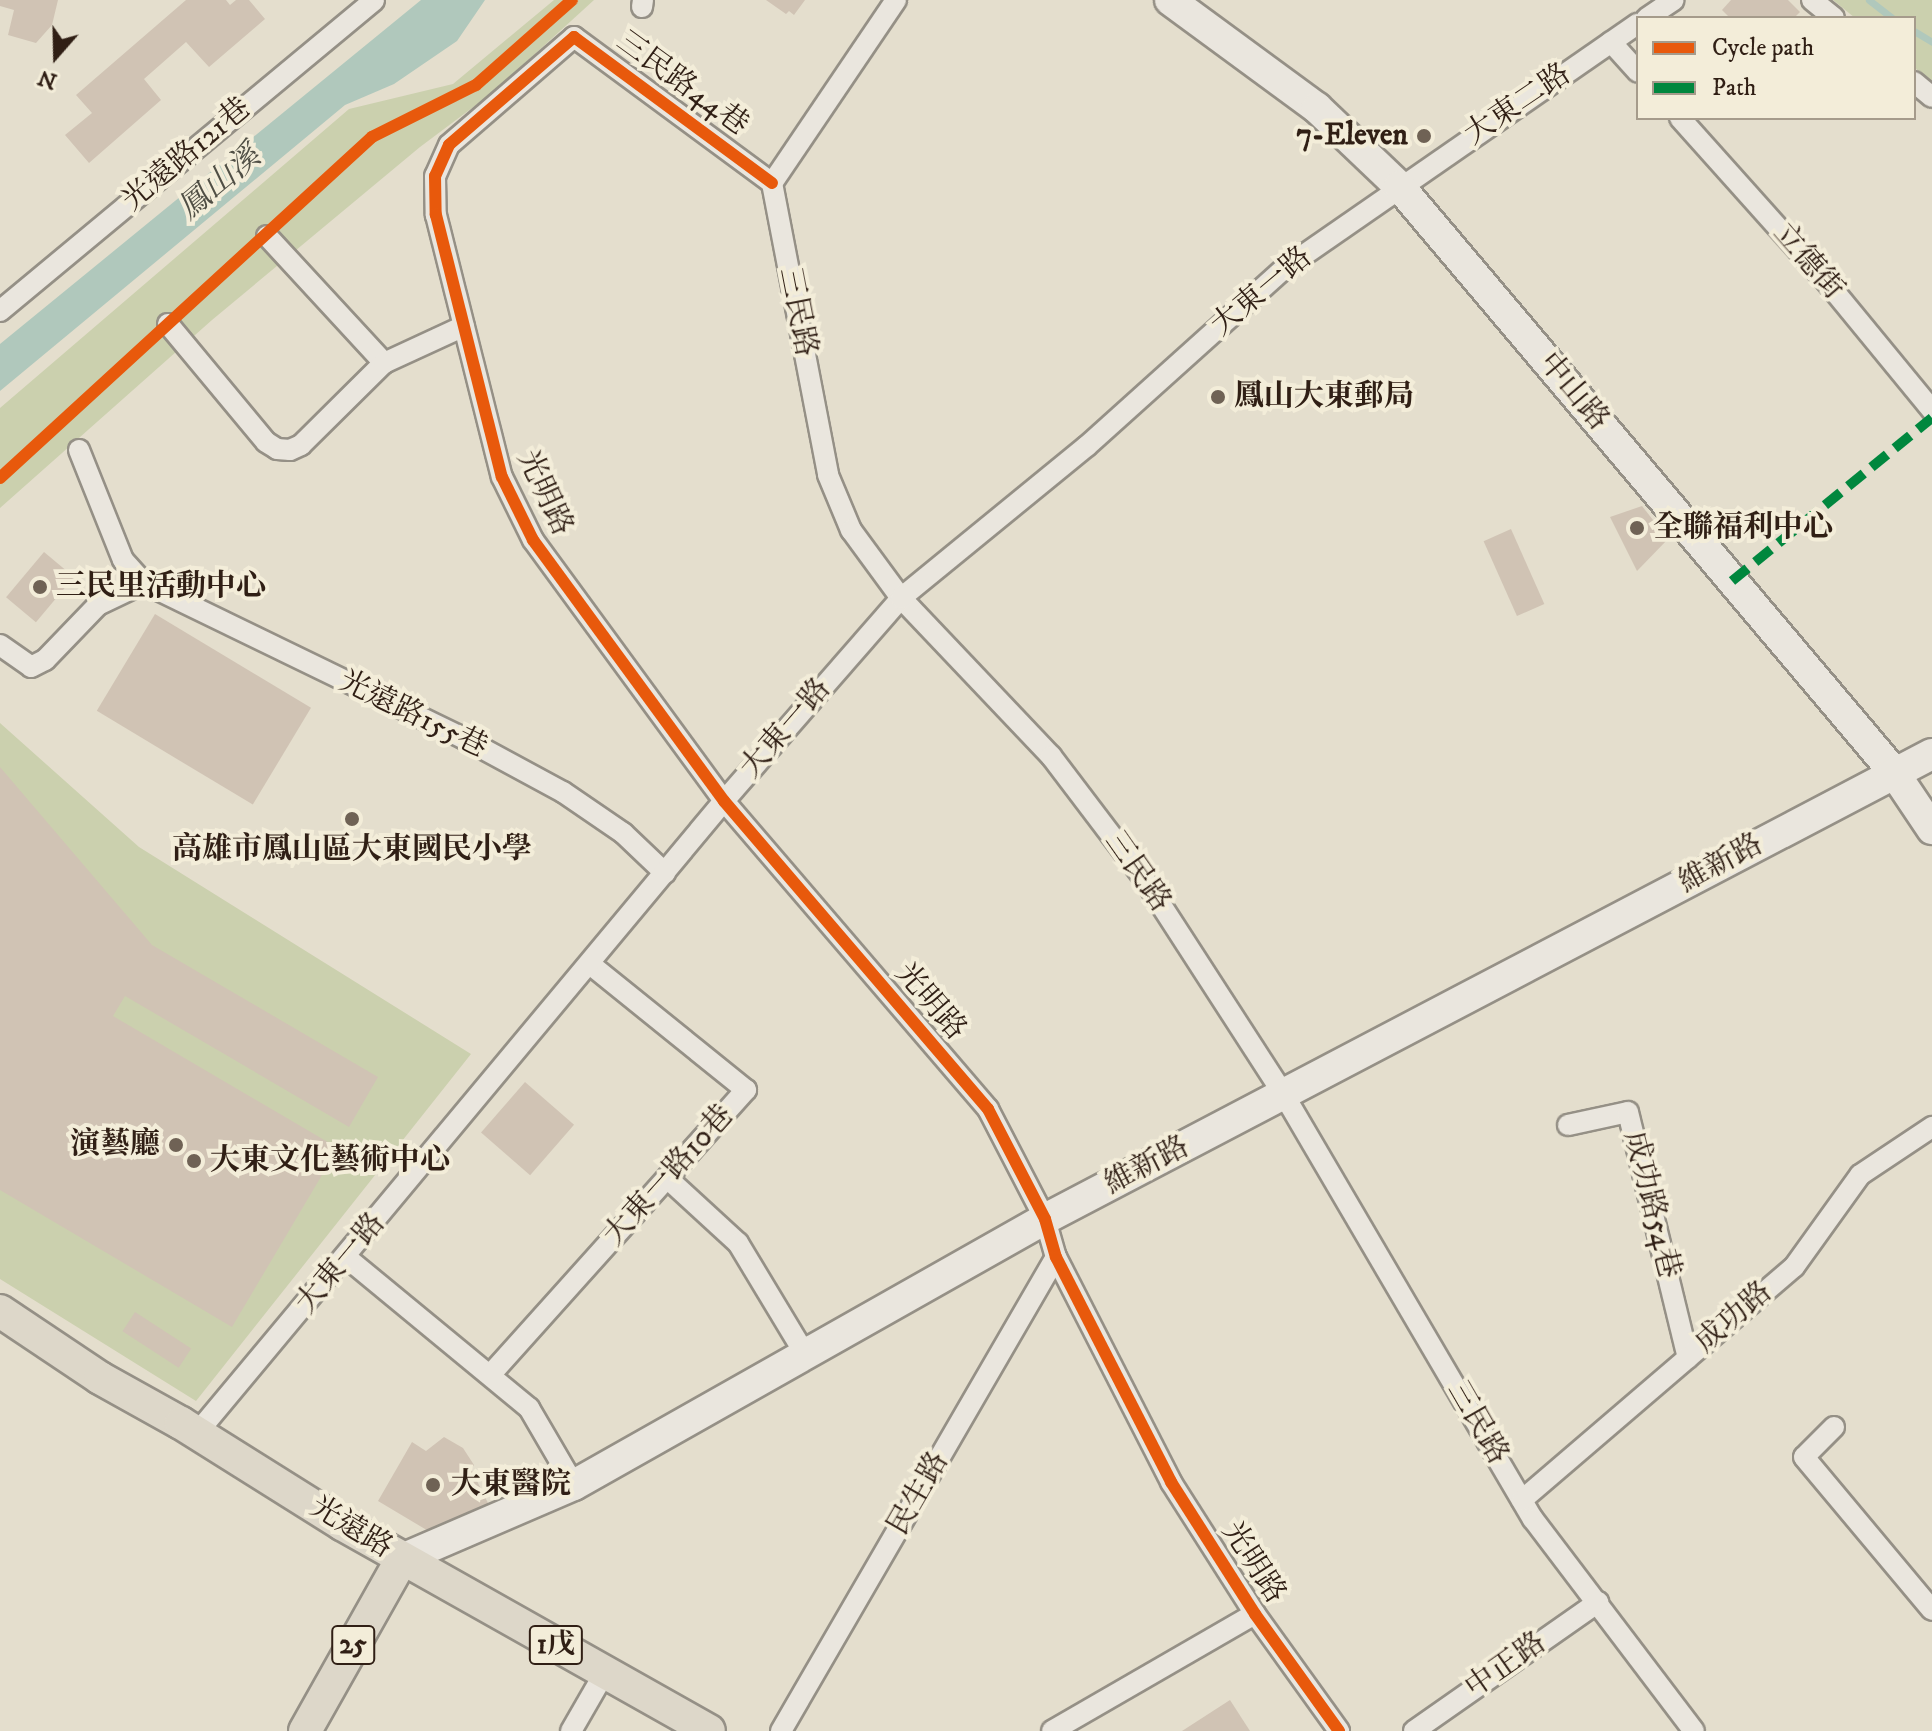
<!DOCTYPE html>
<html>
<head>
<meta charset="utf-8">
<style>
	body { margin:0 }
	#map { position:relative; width:1932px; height:1731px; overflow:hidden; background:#e4decd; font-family:"IM FELL DW Pica","Noto Serif TC",serif }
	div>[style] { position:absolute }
	.green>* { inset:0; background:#cbd0ae }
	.water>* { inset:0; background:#b0c8bc }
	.stream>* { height:7px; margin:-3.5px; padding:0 3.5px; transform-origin:3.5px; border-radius:3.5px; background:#b0c8bc }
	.building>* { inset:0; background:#d0c3b4; transform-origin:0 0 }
	.roads { filter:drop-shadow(2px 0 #959086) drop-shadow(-2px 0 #959086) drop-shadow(0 2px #959086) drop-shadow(0 -2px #959086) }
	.street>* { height:20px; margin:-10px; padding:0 10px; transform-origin:10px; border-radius:10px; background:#eae6de }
	.secondary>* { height:30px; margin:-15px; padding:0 15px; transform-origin:15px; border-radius:15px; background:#eae6de }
	.primary>* { height:32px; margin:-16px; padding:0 16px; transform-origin:16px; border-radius:16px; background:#ddd7c9 }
	.quiet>* { height:10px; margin-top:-5px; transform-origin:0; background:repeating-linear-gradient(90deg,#00873e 0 20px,transparent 0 30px) }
	.cycleway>* { height:12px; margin:-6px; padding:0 6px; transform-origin:6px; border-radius:6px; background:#e8590c }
	.dots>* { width:22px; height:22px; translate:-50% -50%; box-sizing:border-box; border:4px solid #f3edd9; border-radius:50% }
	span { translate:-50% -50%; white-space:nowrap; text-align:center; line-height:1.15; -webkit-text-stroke:8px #f3edd9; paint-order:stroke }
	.shield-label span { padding:2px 6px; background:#f3edd9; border:2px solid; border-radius:6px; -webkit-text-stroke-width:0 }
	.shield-label { font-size:28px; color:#301f15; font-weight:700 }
	.street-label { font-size:30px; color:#301f15 }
	.poi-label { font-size:30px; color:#301f15; font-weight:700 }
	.right { translate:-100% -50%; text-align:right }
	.left { translate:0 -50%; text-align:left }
	.water-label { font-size:32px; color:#504f45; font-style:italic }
	.legend { position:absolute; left:1636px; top:16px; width:280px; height:104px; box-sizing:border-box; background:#f3edd9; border:2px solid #a59b8b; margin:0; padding:10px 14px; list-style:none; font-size:24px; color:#301f15 }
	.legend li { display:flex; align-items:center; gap:16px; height:40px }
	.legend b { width:40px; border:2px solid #a59b8b }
	.north { position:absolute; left:16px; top:16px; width:80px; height:80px; -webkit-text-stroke:6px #f3edd9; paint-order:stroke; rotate:200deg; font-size:22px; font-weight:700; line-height:32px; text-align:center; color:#301f15 }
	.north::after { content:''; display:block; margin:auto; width:28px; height:36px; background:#301f15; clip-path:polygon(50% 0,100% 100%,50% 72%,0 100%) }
</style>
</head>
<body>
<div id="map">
	<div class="green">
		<div style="clip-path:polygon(554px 0,594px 0,492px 93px,420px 147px,212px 320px,0 508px,0 408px,349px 109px,453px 84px)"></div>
		<div style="clip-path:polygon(1833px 0,1932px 0,1932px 82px,1914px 67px,1914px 18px,1855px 18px)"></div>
		<div style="clip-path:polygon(0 723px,139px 847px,471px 1054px,196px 1401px,0 1279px)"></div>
	</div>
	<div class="water">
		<div style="clip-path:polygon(421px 0,485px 0,457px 41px,394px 84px,345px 105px,0 391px,0 344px)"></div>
	</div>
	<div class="stream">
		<div style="left:1869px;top:0;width:29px;rotate:38deg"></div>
		<div style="left:1914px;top:31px;width:21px;rotate:31deg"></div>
	</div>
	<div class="building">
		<div style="clip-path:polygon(0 0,58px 0,52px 25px,36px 43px,8px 35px,14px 10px,0 6px)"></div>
		<div style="clip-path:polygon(186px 0,226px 0,230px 5px,236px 0,249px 0,265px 19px,209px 67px,186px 42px,144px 79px,161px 100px,89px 163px,65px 135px,92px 113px,76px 95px)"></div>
		<div style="clip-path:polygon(766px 0,805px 0,794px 15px,789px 11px,786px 14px)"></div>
		<div style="clip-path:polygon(1731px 0,1788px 0,1800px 12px,1794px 18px,1730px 18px,1722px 10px)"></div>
		<div style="clip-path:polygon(1642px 506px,1668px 539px,1637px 571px,1610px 517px)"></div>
		<div style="left:1511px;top:529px;width:82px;height:30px;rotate:66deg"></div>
		<div style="left:44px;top:552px;width:39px;height:59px;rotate:40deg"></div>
		<div style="left:155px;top:614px;width:182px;height:113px;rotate:31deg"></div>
		<div style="clip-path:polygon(0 767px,152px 945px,378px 1077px,349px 1127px,125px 996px,113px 1016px,338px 1148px,232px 1327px,0 1190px)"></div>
		<div style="left:525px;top:1082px;width:65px;height:67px;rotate:41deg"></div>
		<div style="left:135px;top:1312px;width:67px;height:23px;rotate:33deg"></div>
		<div style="clip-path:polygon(444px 1437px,463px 1448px,474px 1465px,471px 1469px,492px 1511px,445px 1534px,425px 1529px,378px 1501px,412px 1442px,426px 1451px)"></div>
		<div style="clip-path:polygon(1230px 1700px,1250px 1731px,1182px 1731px)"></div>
	</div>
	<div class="roads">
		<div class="street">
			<div style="left:896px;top:0;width:221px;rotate:124.1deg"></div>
			<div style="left:772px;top:183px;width:297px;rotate:79.1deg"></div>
			<div style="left:828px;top:475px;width:60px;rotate:67.3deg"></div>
			<div style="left:851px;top:530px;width:84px;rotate:53.7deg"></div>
			<div style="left:901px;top:598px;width:218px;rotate:46.5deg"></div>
			<div style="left:1051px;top:756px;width:152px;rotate:52.8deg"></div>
			<div style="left:1143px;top:877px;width:260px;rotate:57.1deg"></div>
			<div style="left:1284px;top:1095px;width:492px;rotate:59.6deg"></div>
			<div style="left:1533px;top:1519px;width:266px;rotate:52.8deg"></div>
			<div style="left:1812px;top:0;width:28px;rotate:39deg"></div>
			<div style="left:642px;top:7px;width:7px;rotate:-82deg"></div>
			<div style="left:1647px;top:18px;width:32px;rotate:-34deg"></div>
			<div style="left:1611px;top:42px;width:40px;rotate:48deg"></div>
			<div style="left:1914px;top:82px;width:23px;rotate:40deg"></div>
			<div style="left:1680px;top:118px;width:225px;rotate:48.2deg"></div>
			<div style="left:1830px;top:286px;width:161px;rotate:50.6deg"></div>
			<div style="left:772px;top:183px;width:246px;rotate:-143.6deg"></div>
			<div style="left:574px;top:37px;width:165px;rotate:139.2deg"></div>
			<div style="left:449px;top:145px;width:34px;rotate:114deg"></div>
			<div style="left:435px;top:176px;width:39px;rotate:89deg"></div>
			<div style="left:436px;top:215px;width:270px;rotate:75.9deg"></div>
			<div style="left:502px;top:477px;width:70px;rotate:63.8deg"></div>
			<div style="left:533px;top:540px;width:323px;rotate:53.8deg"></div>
			<div style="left:724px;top:801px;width:406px;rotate:49.4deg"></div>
			<div style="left:988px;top:1109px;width:124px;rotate:62.6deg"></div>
			<div style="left:1045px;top:1219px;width:40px;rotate:74deg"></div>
			<div style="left:1056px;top:1257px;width:253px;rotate:62.9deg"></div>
			<div style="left:1171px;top:1482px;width:156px;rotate:57.5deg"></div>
			<div style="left:1255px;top:1614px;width:144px;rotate:54.3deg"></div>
			<div style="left:267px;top:236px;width:173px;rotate:47.3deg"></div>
			<div style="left:0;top:311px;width:486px;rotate:-39.7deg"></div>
			<div style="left:168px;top:324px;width:153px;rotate:50.3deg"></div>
			<div style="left:266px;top:442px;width:13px;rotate:32deg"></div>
			<div style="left:277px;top:449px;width:13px;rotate:4deg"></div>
			<div style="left:290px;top:450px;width:12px;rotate:-24deg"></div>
			<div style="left:301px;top:445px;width:117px;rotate:-44.7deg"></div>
			<div style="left:384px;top:363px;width:88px;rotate:-24.8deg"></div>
			<div style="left:79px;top:450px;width:118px;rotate:68.2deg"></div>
			<div style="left:123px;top:560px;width:31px;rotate:48deg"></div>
			<div style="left:144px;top:583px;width:355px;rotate:25.9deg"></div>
			<div style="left:463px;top:738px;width:114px;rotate:28.4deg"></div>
			<div style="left:563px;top:792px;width:73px;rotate:34.3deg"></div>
			<div style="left:623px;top:833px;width:58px;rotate:43.6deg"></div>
			<div style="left:0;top:645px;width:38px;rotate:35deg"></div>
			<div style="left:31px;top:667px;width:16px;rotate:-27deg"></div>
			<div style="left:45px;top:660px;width:76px;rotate:-46.1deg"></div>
			<div style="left:98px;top:605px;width:51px;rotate:-25.6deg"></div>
			<div style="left:1568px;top:1125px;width:61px;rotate:-12.2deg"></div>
			<div style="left:1628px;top:1112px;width:253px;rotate:76.3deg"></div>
			<div style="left:667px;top:1178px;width:96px;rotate:42.5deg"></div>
			<div style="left:738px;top:1243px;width:130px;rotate:58.9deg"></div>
			<div style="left:347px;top:1258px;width:236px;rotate:39.5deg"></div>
			<div style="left:529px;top:1408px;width:89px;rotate:59.7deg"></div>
			<div style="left:491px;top:1374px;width:382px;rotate:-48.1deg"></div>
			<div style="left:746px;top:1090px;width:201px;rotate:-141.1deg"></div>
			<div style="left:1834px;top:1427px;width:42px;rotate:135deg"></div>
			<div style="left:1804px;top:1457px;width:199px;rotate:50.1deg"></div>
			<div style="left:197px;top:1433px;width:823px;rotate:-50.18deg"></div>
			<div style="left:724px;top:801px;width:269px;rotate:-48.9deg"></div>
			<div style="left:901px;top:598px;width:240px;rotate:-39.3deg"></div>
			<div style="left:1087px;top:446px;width:266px;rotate:-42deg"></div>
			<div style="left:1285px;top:268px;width:429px;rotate:-34.7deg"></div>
			<div style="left:1522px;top:1500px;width:358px;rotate:-40.6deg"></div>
			<div style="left:1794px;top:1267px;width:113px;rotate:-54.3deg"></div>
			<div style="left:1860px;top:1175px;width:87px;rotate:-33.7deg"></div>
			<div style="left:571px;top:1731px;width:68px;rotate:-60deg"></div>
			<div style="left:781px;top:1731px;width:548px;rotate:-59.88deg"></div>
			<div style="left:1052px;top:1731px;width:234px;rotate:-30deg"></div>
			<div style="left:1414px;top:1731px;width:225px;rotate:-35deg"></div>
		</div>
		<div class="secondary">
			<div style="left:1170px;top:0;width:182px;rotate:36.3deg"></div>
			<div style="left:1317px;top:108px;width:113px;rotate:43.6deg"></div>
			<div style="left:1399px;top:186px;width:766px;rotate:49.82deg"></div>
			<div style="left:1893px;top:771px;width:70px;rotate:56.1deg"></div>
			<div style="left:402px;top:1559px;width:187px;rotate:-23.3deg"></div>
			<div style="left:574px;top:1485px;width:541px;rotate:-29.46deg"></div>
			<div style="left:1045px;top:1219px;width:1001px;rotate:-27.67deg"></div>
		</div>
		<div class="primary">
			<div style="left:0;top:1311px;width:120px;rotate:33.8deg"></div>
			<div style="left:100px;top:1378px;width:93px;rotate:29.1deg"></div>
			<div style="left:181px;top:1423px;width:190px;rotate:32.1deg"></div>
			<div style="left:342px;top:1524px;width:421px;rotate:29.4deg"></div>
			<div style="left:305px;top:1731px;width:197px;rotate:-60.6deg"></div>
		</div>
	</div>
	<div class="quiet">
		<div style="left:1732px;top:581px;width:258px;rotate:-39.2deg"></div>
	</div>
	<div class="cycleway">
		<div style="left:772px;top:183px;width:246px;rotate:-143.6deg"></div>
		<div style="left:574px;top:37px;width:165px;rotate:139.2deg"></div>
		<div style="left:449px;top:145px;width:34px;rotate:114deg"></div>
		<div style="left:435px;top:176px;width:39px;rotate:89deg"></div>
		<div style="left:436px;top:215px;width:270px;rotate:75.9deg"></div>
		<div style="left:502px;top:477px;width:70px;rotate:63.8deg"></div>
		<div style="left:533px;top:540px;width:323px;rotate:53.8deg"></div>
		<div style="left:724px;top:801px;width:406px;rotate:49.4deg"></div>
		<div style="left:988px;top:1109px;width:124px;rotate:62.6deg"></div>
		<div style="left:1045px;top:1219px;width:40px;rotate:74deg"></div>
		<div style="left:1056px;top:1257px;width:253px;rotate:62.9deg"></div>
		<div style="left:1171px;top:1482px;width:156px;rotate:57.5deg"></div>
		<div style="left:1255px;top:1614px;width:144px;rotate:54.3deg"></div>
		<div style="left:0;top:478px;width:505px;rotate:-42.51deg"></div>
		<div style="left:372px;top:137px;width:116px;rotate:-26.6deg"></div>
		<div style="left:476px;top:85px;width:128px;rotate:-41.5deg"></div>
	</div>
	<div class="dots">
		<div style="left:1424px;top:136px;background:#6f6255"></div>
		<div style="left:1218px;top:397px;background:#6f6255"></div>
		<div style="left:1637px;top:528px;background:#6f6255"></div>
		<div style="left:40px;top:587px;background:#6f6255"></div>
		<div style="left:352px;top:819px;background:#6f6255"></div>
		<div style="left:176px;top:1145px;background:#6f6255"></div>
		<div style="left:194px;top:1161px;background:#6f6255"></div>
		<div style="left:433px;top:1485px;background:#6f6255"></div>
	</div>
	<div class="shield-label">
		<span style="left:353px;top:1645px">25</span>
		<span style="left:556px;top:1645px">1戊</span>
	</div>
	<div class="street-label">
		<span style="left:682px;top:84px;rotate:36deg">三民路44巷</span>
		<span style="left:1518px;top:105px;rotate:-34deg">大東二路</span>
		<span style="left:187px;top:155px;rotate:-40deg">光遠路121巷</span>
		<span style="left:1808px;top:262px;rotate:49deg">立德街</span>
		<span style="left:1262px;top:292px;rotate:-40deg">大東一路</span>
		<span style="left:797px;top:312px;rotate:79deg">三民路</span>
		<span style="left:1573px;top:392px;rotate:50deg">中山路</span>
		<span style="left:544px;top:493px;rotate:65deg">光明路</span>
		<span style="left:413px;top:715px;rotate:26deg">光遠路155巷</span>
		<span style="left:786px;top:729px;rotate:-49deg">大東一路</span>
		<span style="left:1721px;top:864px;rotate:-28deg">維新路</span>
		<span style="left:1137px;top:872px;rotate:55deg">三民路</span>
		<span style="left:930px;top:1002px;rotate:49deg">光明路</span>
		<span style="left:1147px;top:1166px;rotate:-27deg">維新路</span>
		<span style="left:669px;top:1176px;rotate:-48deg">大東一路10巷</span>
		<span style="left:1651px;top:1205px;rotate:76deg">成功路54巷</span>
		<span style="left:341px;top:1264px;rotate:-50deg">大東一路</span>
		<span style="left:1734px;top:1318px;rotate:-41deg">成功路</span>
		<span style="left:1477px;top:1423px;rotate:60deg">三民路</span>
		<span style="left:919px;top:1494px;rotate:-60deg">民生路</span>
		<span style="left:351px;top:1528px;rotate:31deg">光遠路</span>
		<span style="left:1253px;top:1563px;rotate:57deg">光明路</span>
		<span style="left:1506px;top:1666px;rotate:-35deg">中正路</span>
	</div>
	<div class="poi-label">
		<span class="right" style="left:1408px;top:136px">7-Eleven</span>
		<span class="left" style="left:1234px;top:397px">鳳山大東郵局</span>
		<span class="left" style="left:1653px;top:528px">全聯福利中心</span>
		<span class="left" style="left:56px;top:587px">三民里活動中心</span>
		<span style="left:352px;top:850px">高雄市鳳山區大東國民小學</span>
		<span class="right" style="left:160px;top:1145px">演藝廳</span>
		<span class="left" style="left:210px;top:1161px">大東文化藝術中心</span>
		<span class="left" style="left:451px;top:1485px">大東醫院</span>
	</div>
	<div class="water-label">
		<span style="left:220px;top:183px;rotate:-40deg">鳳山溪</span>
	</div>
	<ul class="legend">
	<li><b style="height:10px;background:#e8590c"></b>Cycle path</li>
	<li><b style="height:10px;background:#00873e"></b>Path</li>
	</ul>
	<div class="north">N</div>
</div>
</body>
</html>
